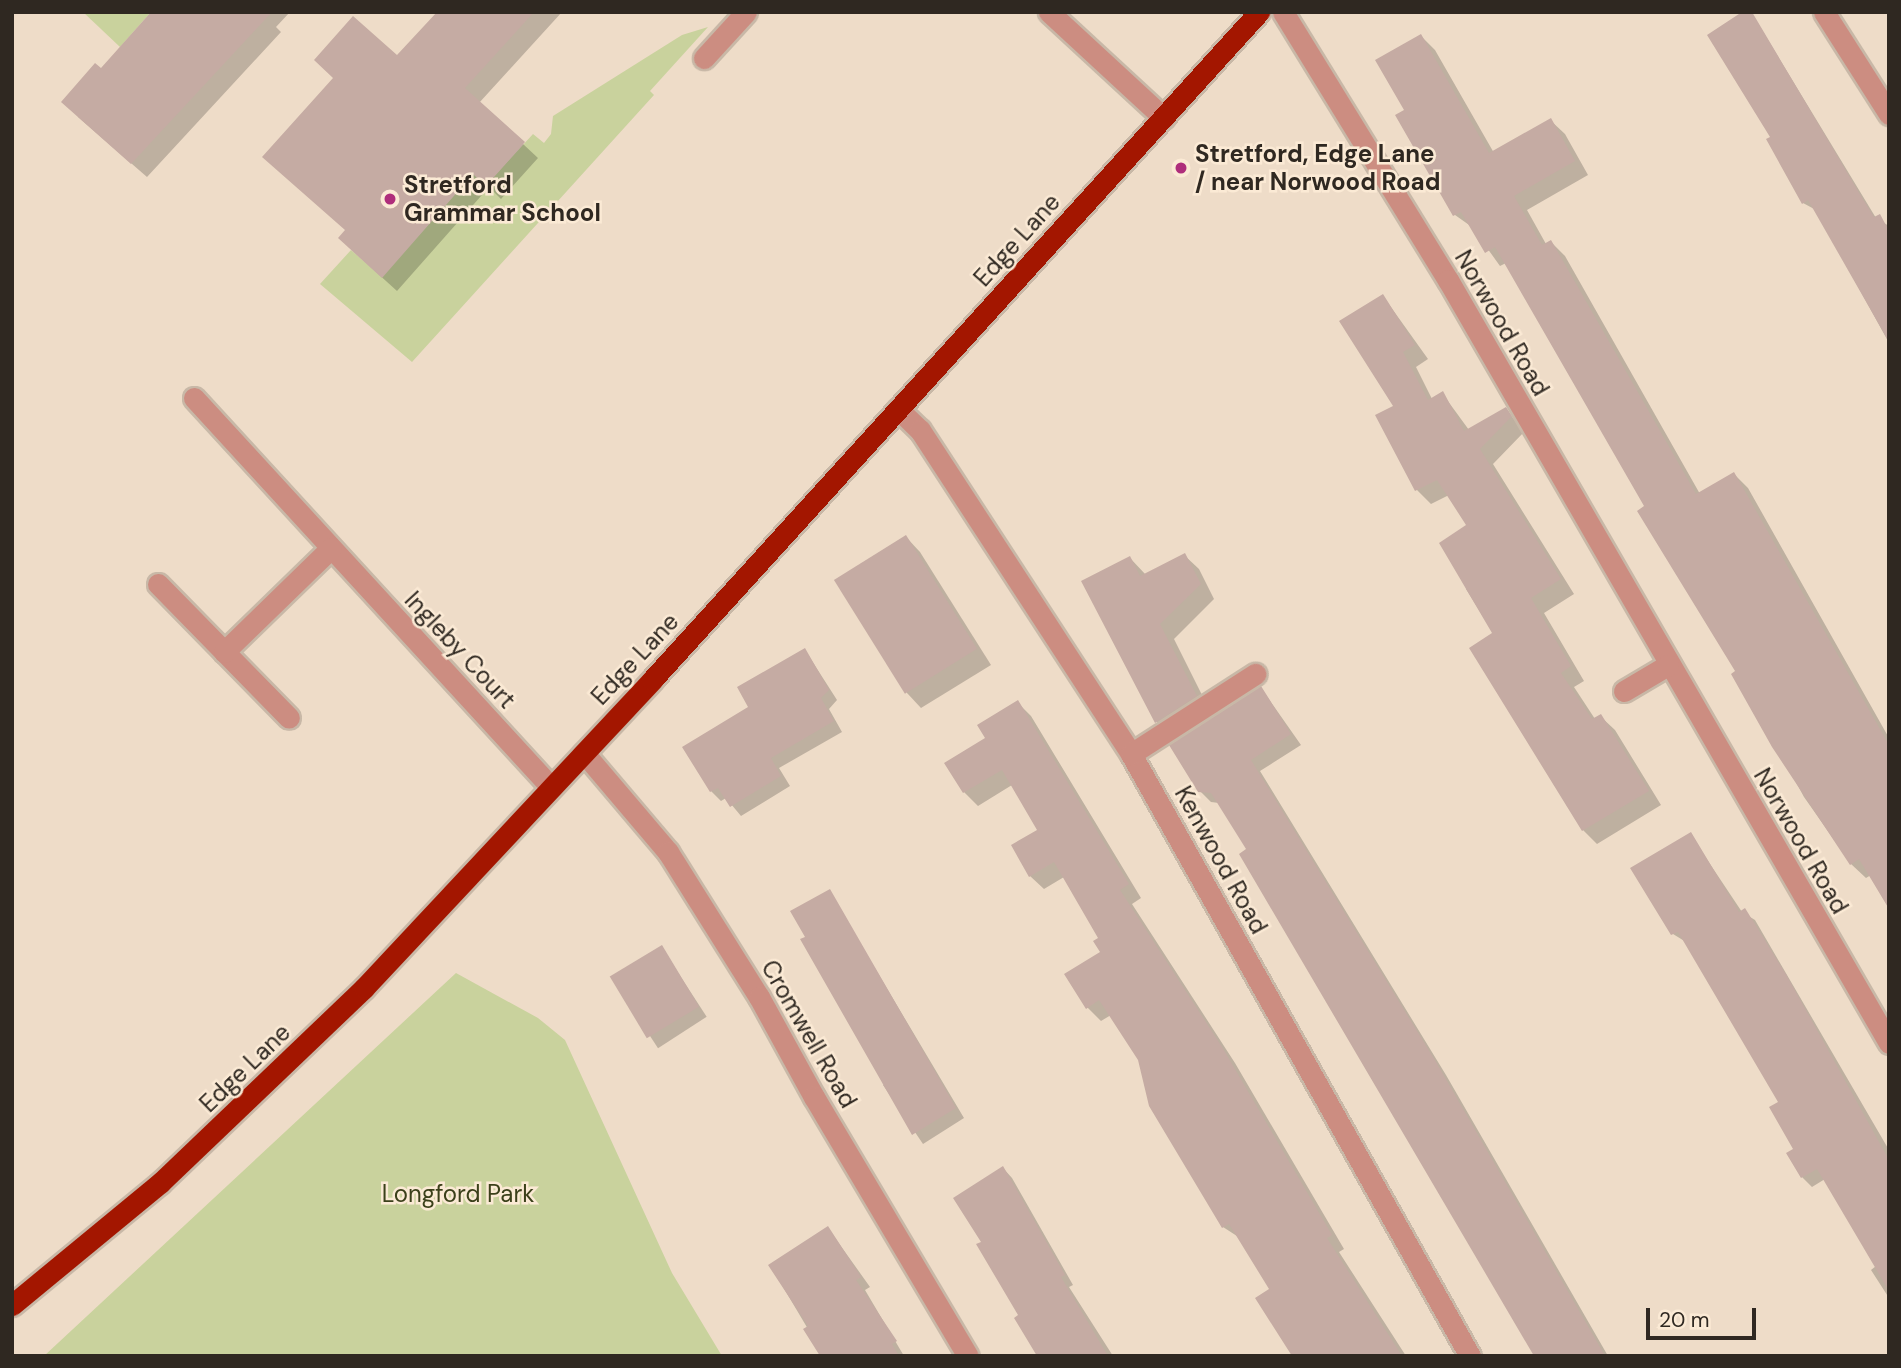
<!DOCTYPE html>
<html>
<head>
<meta charset="utf-8">
<style>
	body { margin:0 }
	#map { position:relative; width:1901px; height:1368px; overflow:hidden; background:#eedcc8; font-family:"DM Sans",sans-serif }
	div>[style] { position:absolute }
	.green>* { inset:0; background:#c9d29d }
	.shadow>* { inset:0; background:#0003; transform-origin:0 0 }
	.building>* { inset:0; background:#c5aba3; transform-origin:0 0 }
	.roads { filter:drop-shadow(2px 0 #c8b8a7) drop-shadow(-2px 0 #c8b8a7) drop-shadow(0 2px #c8b8a7) drop-shadow(0 -2px #c8b8a7) }
	.street>* { height:21px; margin:-10.5px; padding:0 10.5px; transform-origin:10.5px; border-radius:10.5px; background:#cc8d81 }
	.highway>* { height:21px; margin:-10.5px; padding:0 10.5px; transform-origin:10.5px; border-radius:10.5px; background:#a31600 }
	.dots>* { width:19px; height:19px; translate:-50% -50%; box-sizing:border-box; border:4px solid #fbead5; border-radius:50% }
	span { translate:-50% -50%; white-space:nowrap; text-align:center; line-height:1.15; -webkit-text-stroke:5px #fbead5; paint-order:stroke }
	.poi-label { font-size:24px; color:#2f2821; font-weight:700 }
	.left { translate:0 -50%; text-align:left }
	.street-label { font-size:24px; color:#2f2821 }
	.park-label { font-size:24px; color:#3b401a }
	.frame { position:absolute; inset:0; border:14px solid #2f2821; pointer-events:none }
	.scale { position:absolute; left:1646px; top:1308px; width:110px; height:32px; box-sizing:border-box; border:4px solid #2f2821; border-top:0; padding-left:9px; font-size:21px; line-height:24px; white-space:nowrap; color:#2f2821; -webkit-text-stroke:5px #fbead5; paint-order:stroke }
</style>
</head>
<body>
<div id="map">
	<div class="green">
		<div style="clip-path:polygon(83px 12px,151px 12px,120px 47px)"></div>
		<div style="clip-path:polygon(708px 27px,650px 91px,654px 95px,412px 362px,320px 284px,351px 250px,382px 277px,473px 174px,486px 185px,533px 134px,544px 143px,551px 134px,553px 116px,682px 35px)"></div>
		<div style="clip-path:polygon(456px 973px,538px 1018px,565px 1040px,672px 1273px,722px 1356px,44px 1356px)"></div>
	</div>
	<div class="shadow">
		<div style="clip-path:polygon(153px 12px,290px 12px,276px 27px,281px 32px,147px 177px,78px 117px,101px 70px)"></div>
		<div style="clip-path:polygon(439px 12px,562px 12px,479px 103px,538px 158px,501px 199px,489px 187px,397px 291px,354px 252px,346px 231px,397px 58px)"></div>
		<div style="clip-path:polygon(1751px 12px,1876px 218px,1889px 226px,1889px 343px,1816px 210px,1803px 203px,1772px 137px)"></div>
		<div style="clip-path:polygon(1421px 36px,1435px 50px,1494px 153px,1550px 120px,1565px 134px,1588px 175px,1527px 210px,1546px 244px,1551px 242px,1565px 256px,1700px 494px,1734px 474px,1748px 488px,1889px 738px,1889px 906px,1871px 875px,1866px 878px,1851px 864px,1804px 797px,1647px 507px,1506px 263px,1500px 266px,1472px 227px,1455px 215px,1406px 111px)"></div>
		<div style="clip-path:polygon(1383px 296px,1428px 359px,1416px 367px,1432px 399px,1442px 393px,1469px 430px,1506px 410px,1525px 431px,1493px 464px,1574px 594px,1544px 613px,1584px 681px,1574px 687px,1595px 719px,1600px 716px,1615px 730px,1661px 805px,1597px 844px,1583px 830px,1494px 634px,1466px 589px,1469px 526px,1449px 495px,1431px 504px,1417px 490px,1378px 416px,1395px 407px)"></div>
		<div style="clip-path:polygon(906px 537px,920px 552px,991px 665px,921px 708px,907px 693px)"></div>
		<div style="clip-path:polygon(1184px 555px,1199px 569px,1214px 599px,1174px 639px,1210px 711px,1171px 736px,1157px 722px,1130px 558px,1146px 575px)"></div>
		<div style="clip-path:polygon(805px 650px,837px 700px,829px 709px,842px 732px,779px 768px,790px 786px,741px 816px,726px 798px,721px 801px,711px 791px,751px 707px)"></div>
		<div style="clip-path:polygon(1261px 688px,1301px 745px,1260px 771px,1446px 1075px,1608px 1356px,1536px 1356px,1249px 850px,1219px 803px,1211px 802px,1200px 791px)"></div>
		<div style="clip-path:polygon(1017px 702px,1031px 716px,1141px 898px,1132px 904px,1235px 1063px,1344px 1249px,1339px 1252px,1406px 1356px,1294px 1356px,1271px 1290px,1240px 1238px,1223px 1227px,1139px 1059px,1111px 1015px,1101px 1021px,1087px 1007px,1102px 952px,1100px 939px,1064px 877px,1044px 889px,1030px 876px,1039px 831px,1012px 785px,978px 806px,964px 792px,987px 739px)"></div>
		<div style="clip-path:polygon(1690px 834px,1742px 912px,1755px 920px,1889px 1150px,1889px 1298px,1871px 1270px,1876px 1266px,1825px 1179px,1812px 1187px,1802px 1177px,1781px 1102px,1686px 942px,1673px 934px,1633px 869px)"></div>
		<div style="clip-path:polygon(829px 891px,964px 1118px,923px 1144px,883px 1085px,887px 1083px,807px 937px)"></div>
		<div style="left:662px;top:948px;width:82px;height:58px;rotate:57deg"></div>
		<div style="clip-path:polygon(1003px 1168px,1012px 1178px,1073px 1285px,1069px 1287px,1113px 1356px,1041px 1356px,983px 1242px)"></div>
		<div style="clip-path:polygon(828px 1228px,870px 1287px,865px 1290px,904px 1356px,824px 1356px,770px 1265px)"></div>
	</div>
	<div class="building">
		<div style="clip-path:polygon(151px 12px,272px 12px,131px 164px,61px 102px,95px 63px,101px 68px)"></div>
		<div style="clip-path:polygon(437px 12px,534px 12px,465px 88px,525px 142px,486px 186px,473px 174px,382px 278px,338px 238px,345px 230px,262px 157px,333px 78px,314px 60px,353px 16px,397px 55px)"></div>
		<div style="clip-path:polygon(1742px 12px,1752px 12px,1864px 201px,1874px 217px,1880px 214px,1889px 231px,1889px 342px,1808px 200px,1802px 204px,1766px 139px,1770px 137px,1707px 35px)"></div>
		<div style="clip-path:polygon(1421px 34px,1489px 153px,1551px 118px,1575px 161px,1514px 196px,1542px 245px,1551px 240px,1696px 494px,1734px 472px,1889px 745px,1889px 909px,1859px 859px,1850px 865px,1772px 747px,1731px 674px,1735px 671px,1637px 511px,1644px 506px,1495px 247px,1485px 253px,1461px 212px,1453px 216px,1395px 115px,1404px 110px,1375px 60px)"></div>
		<div style="clip-path:polygon(1383px 294px,1415px 345px,1403px 352px,1428px 400px,1443px 391px,1464px 431px,1506px 407px,1512px 416px,1480px 449px,1561px 579px,1531px 598px,1571px 666px,1561px 673px,1592px 719px,1601px 714px,1649px 791px,1582px 831px,1469px 648px,1492px 633px,1439px 543px,1466px 525px,1437px 480px,1415px 491px,1375px 415px,1393px 406px,1339px 321px)"></div>
		<div style="left:906px;top:535px;width:134px;height:85px;rotate:58deg"></div>
		<div style="clip-path:polygon(1185px 553px,1201px 584px,1160px 624px,1197px 696px,1155px 723px,1081px 581px,1130px 556px,1140px 576px)"></div>
		<div style="clip-path:polygon(805px 648px,829px 690px,821px 698px,834px 721px,771px 758px,781px 776px,730px 807px,718px 788px,710px 792px,682px 747px,748px 707px,737px 687px)"></div>
		<div style="clip-path:polygon(1261px 686px,1291px 734px,1251px 760px,1436px 1062px,1605px 1356px,1534px 1356px,1239px 854px,1246px 849px,1211px 793px,1198px 792px,1169px 745px)"></div>
		<div style="clip-path:polygon(1018px 700px,1129px 884px,1120px 890px,1222px 1047px,1332px 1235px,1327px 1238px,1402px 1356px,1292px 1356px,1255px 1298px,1269px 1289px,1229px 1224px,1222px 1228px,1149px 1106px,1138px 1060px,1099px 1000px,1086px 1009px,1064px 974px,1100px 952px,1093px 941px,1098px 938px,1054px 862px,1029px 877px,1011px 845px,1037px 830px,1002px 770px,963px 793px,944px 763px,985px 738px,977px 725px)"></div>
		<div style="clip-path:polygon(1691px 832px,1739px 912px,1745px 908px,1787px 976px,1889px 1160px,1889px 1291px,1817px 1169px,1801px 1178px,1786px 1153px,1793px 1149px,1769px 1107px,1778px 1102px,1678px 932px,1671px 935px,1630px 868px)"></div>
		<div style="clip-path:polygon(830px 889px,956px 1108px,912px 1135px,800px 939px,805px 937px,790px 911px)"></div>
		<div style="left:662px;top:945px;width:72px;height:61px;rotate:59deg"></div>
		<div style="clip-path:polygon(1003px 1166px,1065px 1275px,1061px 1277px,1108px 1356px,1037px 1356px,1014px 1318px,1018px 1315px,976px 1244px,981px 1242px,953px 1198px)"></div>
		<div style="clip-path:polygon(828px 1226px,861px 1277px,856px 1280px,897px 1341px,892px 1344px,899px 1356px,820px 1356px,803px 1329px,808px 1326px,768px 1265px)"></div>
	</div>
	<div class="roads">
		<div class="street">
			<div style="left:1049px;top:12px;width:156px;rotate:42.7deg"></div>
			<div style="left:1283px;top:12px;width:315px;rotate:58.4deg"></div>
			<div style="left:1448px;top:280px;width:881px;rotate:59.97deg"></div>
			<div style="left:1824px;top:12px;width:121px;rotate:57.5deg"></div>
			<div style="left:704px;top:58px;width:62px;rotate:-47.6deg"></div>
			<div style="left:194px;top:398px;width:528px;rotate:47.46deg"></div>
			<div style="left:898px;top:409px;width:30px;rotate:44deg"></div>
			<div style="left:920px;top:430px;width:387px;rotate:56.9deg"></div>
			<div style="left:1131px;top:754px;width:691px;rotate:60.62deg"></div>
			<div style="left:158px;top:584px;width:187px;rotate:45.6deg"></div>
			<div style="left:224px;top:652px;width:149px;rotate:-44.2deg"></div>
			<div style="left:1624px;top:691px;width:51px;rotate:-30.6deg"></div>
			<div style="left:584px;top:753px;width:130px;rotate:49.7deg"></div>
			<div style="left:668px;top:852px;width:171px;rotate:57.9deg"></div>
			<div style="left:759px;top:997px;width:114px;rotate:61.2deg"></div>
			<div style="left:814px;top:1097px;width:301px;rotate:59.3deg"></div>
			<div style="left:1131px;top:754px;width:148px;rotate:-32.8deg"></div>
		</div>
		<div class="highway">
			<div style="left:12px;top:1305px;width:192px;rotate:-39.5deg"></div>
			<div style="left:160px;top:1183px;width:282px;rotate:-43.7deg"></div>
			<div style="left:364px;top:988px;width:422px;rotate:-46.9deg"></div>
			<div style="left:652px;top:680px;width:903px;rotate:-47.74deg"></div>
		</div>
	</div>
	<div class="dots">
		<div style="left:1181px;top:168px;background:#af2e7b"></div>
		<div style="left:390px;top:199px;background:#af2e7b"></div>
	</div>
	<div class="poi-label">
		<span class="left" style="left:1195px;top:168px">Stretford, Edge Lane<br>/ near Norwood Road</span>
		<span class="left" style="left:404px;top:199px">Stretford<br>Grammar School</span>
	</div>
	<div class="street-label">
		<span style="left:1017px;top:240px;rotate:-48deg">Edge Lane</span>
		<span style="left:1502px;top:323px;rotate:60deg">Norwood Road</span>
		<span style="left:460px;top:650px;rotate:47deg">Ingleby Court</span>
		<span style="left:635px;top:659px;rotate:-47deg">Edge Lane</span>
		<span style="left:1801px;top:841px;rotate:60deg">Norwood Road</span>
		<span style="left:1221px;top:860px;rotate:61deg">Kenwood Road</span>
		<span style="left:809px;top:1034px;rotate:60deg">Cromwell Road</span>
		<span style="left:245px;top:1068px;rotate:-44deg">Edge Lane</span>
	</div>
	<div class="park-label">
		<span style="left:458px;top:1194px">Longford Park</span>
	</div>
	<div class="frame"></div>
	<div class="scale">20 m</div>
</div>
</body>
</html>
